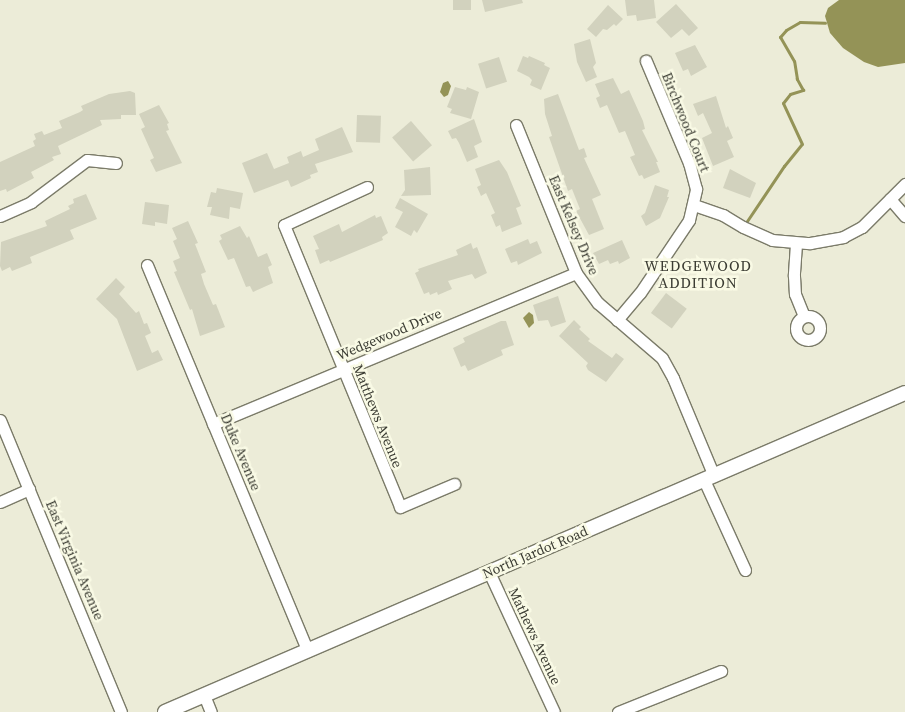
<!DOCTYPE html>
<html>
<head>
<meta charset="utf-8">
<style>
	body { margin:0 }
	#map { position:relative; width:905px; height:712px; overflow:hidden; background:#ececd8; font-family:"Source Serif 4",serif }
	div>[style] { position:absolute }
	.water>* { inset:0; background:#949357 }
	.stream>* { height:3px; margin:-1.5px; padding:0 1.5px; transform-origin:1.5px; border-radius:1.5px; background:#949357 }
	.building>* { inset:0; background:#d2d2be; transform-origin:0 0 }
	.roads { filter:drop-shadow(1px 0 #7b7b69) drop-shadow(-1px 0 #7b7b69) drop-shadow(0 1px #7b7b69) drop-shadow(0 -1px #7b7b69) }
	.minor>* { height:11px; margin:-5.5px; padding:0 5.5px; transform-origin:5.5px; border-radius:5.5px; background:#fff }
	.minor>.ring { margin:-5.5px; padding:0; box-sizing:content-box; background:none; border:11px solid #fff; border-radius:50% }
	.major>* { height:14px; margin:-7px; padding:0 7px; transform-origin:7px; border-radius:7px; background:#fff }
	span { translate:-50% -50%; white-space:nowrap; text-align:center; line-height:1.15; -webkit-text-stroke:5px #f9fae5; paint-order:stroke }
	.street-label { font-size:14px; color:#3b3c33 }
	.neighbourhood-label { font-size:15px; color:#3b3c33; letter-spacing:1px }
</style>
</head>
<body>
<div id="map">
	<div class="water">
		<div style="clip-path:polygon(839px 0,905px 0,905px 63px,878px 67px,864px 62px,843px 48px,830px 33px,825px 16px,828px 8px)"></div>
		<div style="clip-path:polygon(448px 81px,451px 86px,448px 95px,444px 97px,440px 92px,443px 83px)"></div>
		<div style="clip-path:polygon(529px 312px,533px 315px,534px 323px,529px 328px,523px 318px)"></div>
	</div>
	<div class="stream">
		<div style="left:745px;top:224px;width:70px;rotate:-56.1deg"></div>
		<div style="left:784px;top:166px;width:28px;rotate:-51deg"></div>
		<div style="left:802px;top:144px;width:45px;rotate:-114.9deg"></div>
		<div style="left:783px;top:103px;width:11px;rotate:-52deg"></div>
		<div style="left:790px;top:94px;width:14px;rotate:-17deg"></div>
		<div style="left:803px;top:90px;width:13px;rotate:-119deg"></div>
		<div style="left:797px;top:79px;width:18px;rotate:-99deg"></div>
		<div style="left:794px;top:61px;width:28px;rotate:-120deg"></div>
		<div style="left:780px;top:37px;width:9px;rotate:-49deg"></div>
		<div style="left:786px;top:30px;width:16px;rotate:-30deg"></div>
		<div style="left:800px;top:22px;width:25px;rotate:2deg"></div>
	</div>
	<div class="building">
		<div style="left:453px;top:0;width:18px;height:10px"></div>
		<div style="clip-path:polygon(482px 0,522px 0,523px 3px,485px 12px)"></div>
		<div style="clip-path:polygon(625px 0,654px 0,656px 18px,637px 21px,636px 15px,627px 16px)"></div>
		<div style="clip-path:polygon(676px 4px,698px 28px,689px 36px,682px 29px,671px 38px,656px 22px)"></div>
		<div style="clip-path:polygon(608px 5px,623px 19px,616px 26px,614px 24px,607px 30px,603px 29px,596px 37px,587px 29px)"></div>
		<div style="clip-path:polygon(590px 39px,596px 63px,593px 67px,597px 77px,586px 82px,577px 62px,574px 44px)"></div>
		<div style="clip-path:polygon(695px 45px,707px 67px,691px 76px,688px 69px,683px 71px,675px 53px)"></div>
		<div style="clip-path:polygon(523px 56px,528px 58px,529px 56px,545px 63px,544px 65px,550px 68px,541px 90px,530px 85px,532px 80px,529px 77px,517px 71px)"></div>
		<div style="left:499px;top:57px;width:26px;height:22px;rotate:72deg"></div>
		<div style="clip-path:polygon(613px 78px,621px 94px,629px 90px,643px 121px,645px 129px,642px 130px,658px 162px,656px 162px,660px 172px,644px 179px,642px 175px,639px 176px,630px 157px,635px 155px,625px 131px,619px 133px,607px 105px,600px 108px,596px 98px,600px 96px,595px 84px)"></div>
		<div style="clip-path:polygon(455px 87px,466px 90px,467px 87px,479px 92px,471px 119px,450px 113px,452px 109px,447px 107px)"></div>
		<div style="clip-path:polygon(130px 91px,135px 93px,136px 115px,121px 115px,121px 119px,100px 120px,102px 125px,58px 146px,61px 154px,52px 157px,54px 160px,31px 172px,34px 178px,7px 192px,6px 189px,0 191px,0 162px,35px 146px,33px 141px,36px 139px,34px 134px,42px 131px,44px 135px,62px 128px,59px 121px,80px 112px,83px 110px,81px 106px,109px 94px)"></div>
		<div style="clip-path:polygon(558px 94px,579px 150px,584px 148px,587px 157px,584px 158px,601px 195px,592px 199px,604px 229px,589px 235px,576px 211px,580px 209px,572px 189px,568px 191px,549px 137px,552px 136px,545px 114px,544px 99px)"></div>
		<div style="clip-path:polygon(716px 96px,726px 128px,728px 126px,733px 138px,727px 141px,734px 157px,713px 166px,702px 138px,712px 133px,703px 113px,698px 116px,693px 104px)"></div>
		<div style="clip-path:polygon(159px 105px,169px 123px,167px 124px,169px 130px,166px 131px,182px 163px,156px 172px,150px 160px,154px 158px,141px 129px,145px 127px,139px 114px)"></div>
		<div style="left:357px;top:115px;width:24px;height:27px;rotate:2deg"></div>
		<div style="clip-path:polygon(474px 119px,482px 142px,474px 146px,478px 157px,467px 162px,459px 143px,456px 138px,452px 139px,448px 131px)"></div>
		<div style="left:411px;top:121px;width:32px;height:25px;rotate:49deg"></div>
		<div style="clip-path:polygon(342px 127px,353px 152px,315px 164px,318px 172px,310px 175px,311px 178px,296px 185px,291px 187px,288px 180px,254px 193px,242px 163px,267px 153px,274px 169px,289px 163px,287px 157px,301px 151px,303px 157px,319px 150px,315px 139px)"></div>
		<div style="clip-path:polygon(499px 160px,507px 172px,521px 206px,516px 208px,522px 224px,502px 232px,500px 225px,496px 227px,491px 215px,495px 213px,486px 193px,481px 196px,477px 187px,481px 185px,475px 169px)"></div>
		<div style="clip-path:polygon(430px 167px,431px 195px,401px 196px,405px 190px,404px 170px)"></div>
		<div style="clip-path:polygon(730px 169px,756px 183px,750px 198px,723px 188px)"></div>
		<div style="clip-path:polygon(655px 185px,669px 190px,667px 197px,669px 197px,660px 218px,646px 226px,641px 216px,645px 213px)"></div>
		<div style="clip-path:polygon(217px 188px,243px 193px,240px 209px,230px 207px,229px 219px,210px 215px,212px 207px,207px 207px,211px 192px,216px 193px)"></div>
		<div style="clip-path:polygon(86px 194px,97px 219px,70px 230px,74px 239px,30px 257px,32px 263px,12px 271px,10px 267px,2px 271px,0 266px,1px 242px,47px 226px,45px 221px,70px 209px,68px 206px,74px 203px,73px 199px)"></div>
		<div style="clip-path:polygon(400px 198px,428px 214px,417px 233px,414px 230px,411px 236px,395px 227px,403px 212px,395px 208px)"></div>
		<div style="clip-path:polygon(145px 202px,169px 205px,167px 224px,155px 222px,155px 226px,142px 224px)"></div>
		<div style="clip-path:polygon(375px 215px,376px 218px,381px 216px,388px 233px,382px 237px,383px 240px,330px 262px,329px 260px,320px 264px,315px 250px,319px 249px,313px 236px,339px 224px,342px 232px)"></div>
		<div style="clip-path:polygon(188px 221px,198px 243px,195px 244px,206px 272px,201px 274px,204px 284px,213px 305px,216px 304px,225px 327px,200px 336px,192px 309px,190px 310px,174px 272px,177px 271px,173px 261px,180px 258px,173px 241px,177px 239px,172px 228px)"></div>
		<div style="clip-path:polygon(240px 226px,247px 238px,249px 236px,258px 257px,267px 253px,272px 265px,268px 267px,273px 283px,253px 292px,250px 286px,246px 287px,234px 258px,228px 260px,219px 241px,222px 239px,220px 235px)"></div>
		<div style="clip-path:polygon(528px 239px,530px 244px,537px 241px,542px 253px,518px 265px,517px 261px,511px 263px,505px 249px)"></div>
		<div style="clip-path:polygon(622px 240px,630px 258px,619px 264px,618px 261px,610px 264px,608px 260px,599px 264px,593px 253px)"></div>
		<div style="clip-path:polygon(471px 243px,473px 249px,477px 247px,487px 273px,475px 279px,472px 274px,448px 281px,452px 289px,438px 295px,437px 292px,430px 295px,429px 292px,424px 294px,415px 273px,419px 271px,418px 269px,458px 255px,456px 250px)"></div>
		<div style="clip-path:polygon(116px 278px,125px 287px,119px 294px,136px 313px,139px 311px,144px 324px,147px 323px,151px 333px,145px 336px,152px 353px,158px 350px,163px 360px,137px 371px,117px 319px,96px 299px)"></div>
		<div style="left:666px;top:293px;width:26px;height:25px;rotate:37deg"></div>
		<div style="clip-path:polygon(558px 296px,566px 322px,551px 327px,548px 320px,538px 321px,533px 305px)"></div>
		<div style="clip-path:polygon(574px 320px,581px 327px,579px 329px,590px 339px,588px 341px,612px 358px,616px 353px,624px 359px,606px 382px,588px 370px,586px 366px,588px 363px,559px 336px)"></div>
		<div style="clip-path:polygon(501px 321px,506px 321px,514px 345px,501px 350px,503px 355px,468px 371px,465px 365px,461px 367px,453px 348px,465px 342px,463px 338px)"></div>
	</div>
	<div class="roads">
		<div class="minor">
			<div style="left:516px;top:125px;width:160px;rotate:67.9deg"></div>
			<div style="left:576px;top:273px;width:37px;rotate:54deg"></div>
			<div style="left:598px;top:303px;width:84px;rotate:40.7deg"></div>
			<div style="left:662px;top:358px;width:23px;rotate:61deg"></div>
			<div style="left:673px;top:378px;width:106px;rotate:67.3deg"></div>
			<div style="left:367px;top:187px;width:91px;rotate:155.4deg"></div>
			<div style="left:284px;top:225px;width:305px;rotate:67.6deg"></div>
			<div style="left:400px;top:507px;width:59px;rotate:-23.1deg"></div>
			<div style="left:890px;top:199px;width:23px;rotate:49deg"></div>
			<div style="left:694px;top:205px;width:31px;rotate:19deg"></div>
			<div style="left:723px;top:215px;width:23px;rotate:31deg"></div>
			<div style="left:743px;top:227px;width:32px;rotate:24deg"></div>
			<div style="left:772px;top:240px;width:38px;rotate:5deg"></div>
			<div style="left:810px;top:243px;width:34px;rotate:-10deg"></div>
			<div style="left:843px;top:237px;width:21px;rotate:-28deg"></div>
			<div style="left:862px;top:227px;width:61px;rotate:-45deg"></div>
			<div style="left:0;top:216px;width:34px;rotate:-24deg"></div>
			<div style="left:31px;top:202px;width:70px;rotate:-36.9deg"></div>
			<div style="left:87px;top:160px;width:29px;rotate:6deg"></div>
			<div style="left:796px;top:244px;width:32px;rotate:94deg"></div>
			<div style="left:794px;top:276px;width:18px;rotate:87deg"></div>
			<div style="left:795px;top:294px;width:24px;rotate:68deg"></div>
			<div style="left:147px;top:265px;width:418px;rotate:67.4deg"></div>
			<div class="ring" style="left:796px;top:316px;width:13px;height:13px"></div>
			<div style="left:617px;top:320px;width:35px;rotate:-50deg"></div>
			<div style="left:640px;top:293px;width:88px;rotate:-56.1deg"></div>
			<div style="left:689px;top:220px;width:32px;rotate:-77deg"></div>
			<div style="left:696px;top:189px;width:27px;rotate:-105deg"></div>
			<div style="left:689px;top:163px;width:111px;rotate:-112.9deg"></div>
			<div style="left:0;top:420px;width:316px;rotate:67.5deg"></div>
			<div style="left:213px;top:424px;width:393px;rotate:-22.6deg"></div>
			<div style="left:704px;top:480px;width:99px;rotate:65.5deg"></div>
			<div style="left:0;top:502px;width:32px;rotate:-24deg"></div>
			<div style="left:489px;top:572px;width:154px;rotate:65.1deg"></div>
			<div style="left:204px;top:695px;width:18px;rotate:68deg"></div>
			<div style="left:618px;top:712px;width:111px;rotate:-21.7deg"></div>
		</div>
		<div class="major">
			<div style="left:165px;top:712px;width:806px;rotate:-23.32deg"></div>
		</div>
	</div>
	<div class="street-label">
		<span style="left:686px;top:122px;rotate:68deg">Birchwood Court</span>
		<span style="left:574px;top:225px;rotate:67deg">East Kelsey Drive</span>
		<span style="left:389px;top:334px;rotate:-23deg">Wedgewood Drive</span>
		<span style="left:378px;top:416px;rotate:68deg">Matthews Avenue</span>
		<span style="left:241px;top:452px;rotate:67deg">Duke Avenue</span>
		<span style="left:535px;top:552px;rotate:-23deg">North Jardot Road</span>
		<span style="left:75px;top:560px;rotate:67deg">East Virginia Avenue</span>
		<span style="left:535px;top:636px;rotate:65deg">Mathews Avenue</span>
	</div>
	<div class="neighbourhood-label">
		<span style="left:698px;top:274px">WEDGEWOOD<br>ADDITION</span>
	</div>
</div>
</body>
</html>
